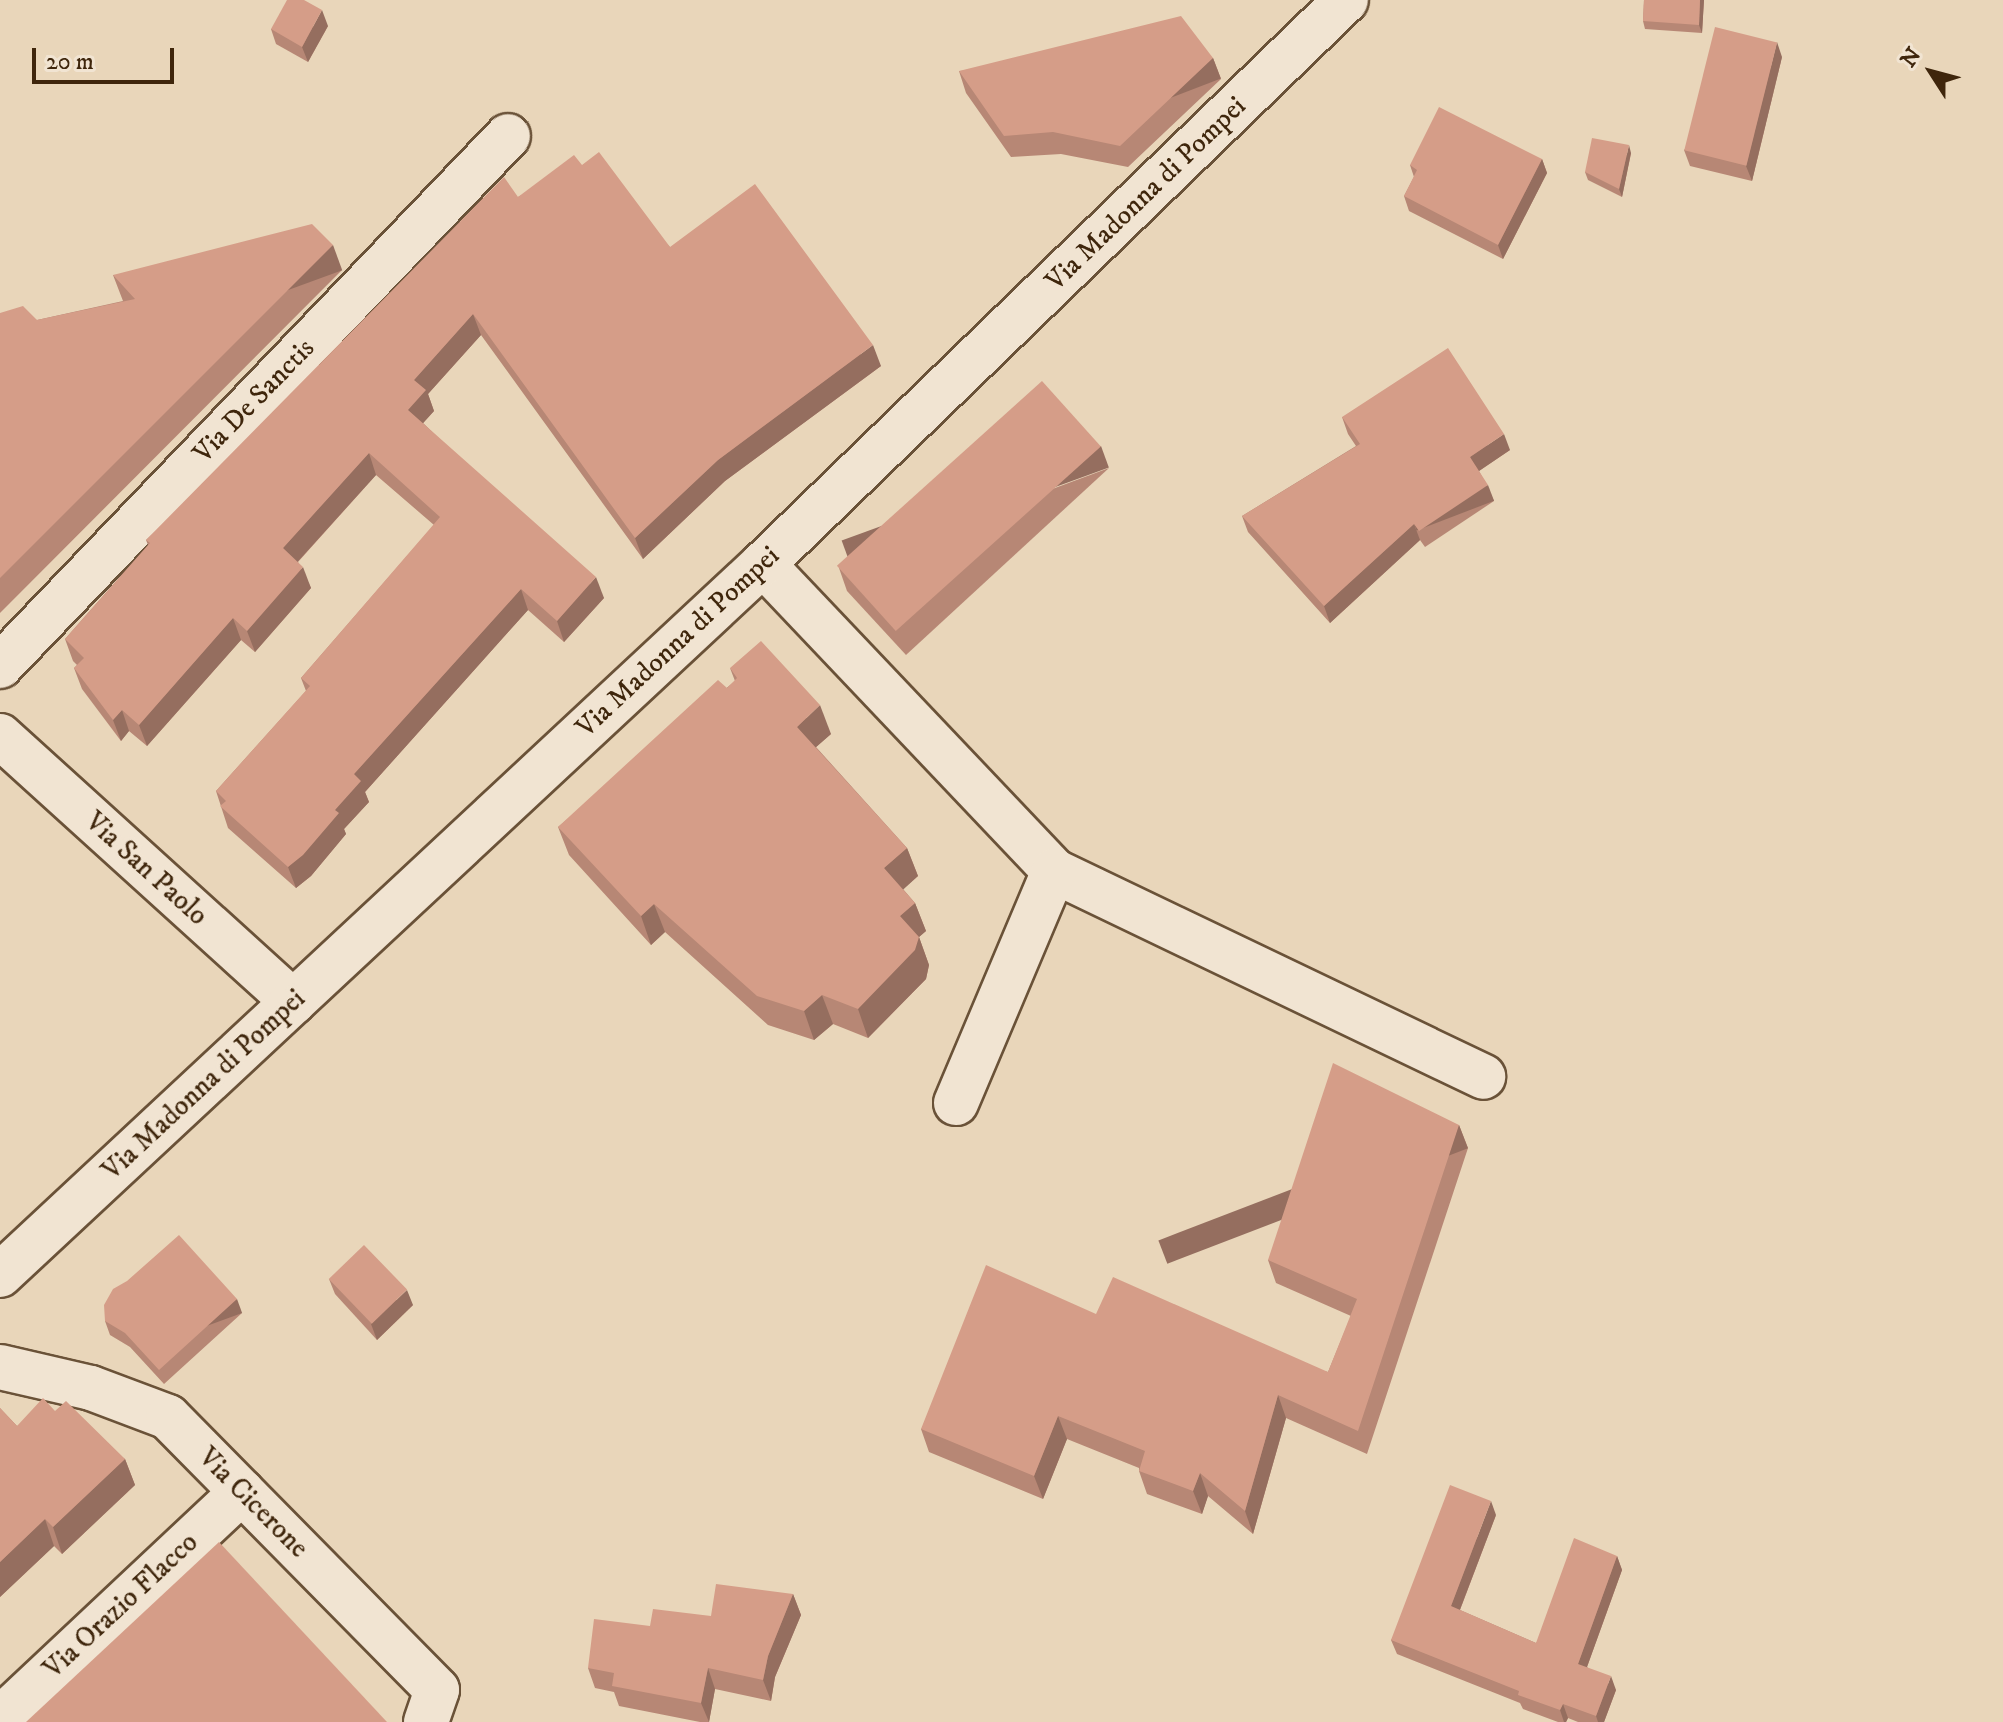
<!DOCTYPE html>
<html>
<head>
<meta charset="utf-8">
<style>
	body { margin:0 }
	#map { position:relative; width:2003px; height:1722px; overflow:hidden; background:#e9d6ba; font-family:"IM FELL DW Pica",serif }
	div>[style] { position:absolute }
	.roads { filter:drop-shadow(2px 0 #6a5238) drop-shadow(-2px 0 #6a5238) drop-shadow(0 2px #6a5238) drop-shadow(0 -2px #6a5238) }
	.minor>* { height:44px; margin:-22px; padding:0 22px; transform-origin:22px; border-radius:22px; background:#f1e4d2 }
	.tertiary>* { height:44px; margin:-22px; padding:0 22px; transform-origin:22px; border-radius:22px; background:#f1e4d2 }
	.wall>* { inset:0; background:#b78775 }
	.shaded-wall>* { inset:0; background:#956e5f; transform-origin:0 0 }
	.building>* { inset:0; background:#d59d88; transform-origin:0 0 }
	span { translate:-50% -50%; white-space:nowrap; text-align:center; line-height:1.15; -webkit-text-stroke:8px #f1e4d2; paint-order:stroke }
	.street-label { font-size:28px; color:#3f260c }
	.north { position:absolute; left:1891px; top:32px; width:80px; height:80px; -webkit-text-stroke:6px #f1e4d2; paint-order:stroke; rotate:306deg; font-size:22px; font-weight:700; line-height:32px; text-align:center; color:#3f260c }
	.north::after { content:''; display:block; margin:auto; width:28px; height:36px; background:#3f260c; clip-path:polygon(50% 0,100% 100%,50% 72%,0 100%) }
	.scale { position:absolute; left:32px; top:48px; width:142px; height:36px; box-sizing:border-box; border:4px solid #3f260c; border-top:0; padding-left:10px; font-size:24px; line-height:28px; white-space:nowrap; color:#3f260c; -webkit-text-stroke:6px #f1e4d2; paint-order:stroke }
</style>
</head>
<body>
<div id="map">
	<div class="roads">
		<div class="minor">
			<div style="left:763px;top:564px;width:423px;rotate:46.5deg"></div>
			<div style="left:1054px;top:871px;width:476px;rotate:25.6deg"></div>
			<div style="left:0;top:666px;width:734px;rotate:-46.21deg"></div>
			<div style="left:0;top:736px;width:396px;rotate:42.2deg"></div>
			<div style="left:956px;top:1103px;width:252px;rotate:-67.1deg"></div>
			<div style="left:0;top:1367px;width:93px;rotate:13deg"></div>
			<div style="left:91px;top:1388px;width:82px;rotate:20.6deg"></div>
			<div style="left:168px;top:1417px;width:383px;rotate:45.4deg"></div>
			<div style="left:437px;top:1690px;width:34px;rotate:109deg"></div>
			<div style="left:0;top:1719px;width:332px;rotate:-43.2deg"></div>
		</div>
		<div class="tertiary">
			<div style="left:0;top:1275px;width:1043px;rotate:-42.98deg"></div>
			<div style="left:763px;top:564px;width:811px;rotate:-44.05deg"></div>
		</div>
	</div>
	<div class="wall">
		<div style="clip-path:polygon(1644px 0,1704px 0,1702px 33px,1645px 29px,1643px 21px)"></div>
		<div style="clip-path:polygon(328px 26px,308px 62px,276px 44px,271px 29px)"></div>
		<div style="clip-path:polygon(1782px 57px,1752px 181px,1690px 166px,1684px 150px)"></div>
		<div style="clip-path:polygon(1213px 58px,1221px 79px,1128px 167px,1061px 154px,1011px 157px,966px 93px,959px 71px)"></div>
		<div style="clip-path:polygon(1631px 153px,1622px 197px,1588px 180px,1585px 172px)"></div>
		<div style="clip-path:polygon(1542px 159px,1547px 173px,1503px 259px,1409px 211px,1404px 196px,1414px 177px,1410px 165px)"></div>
		<div style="clip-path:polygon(582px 165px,670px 247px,881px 366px,725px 481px,643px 559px,481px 335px,428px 394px,434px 411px,423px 423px,604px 598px,564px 642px,528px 610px,365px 792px,369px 802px,344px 829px,346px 834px,311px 876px,296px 888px,228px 828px,216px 791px,306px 691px,301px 678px,434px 525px,376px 475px,298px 562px,311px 588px,255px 652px,241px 640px,147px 746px,129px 731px,121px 741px,82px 689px,74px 668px,77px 665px,73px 661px,65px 639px,148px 545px,146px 540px,518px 197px)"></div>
		<div style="clip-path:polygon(342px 270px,0 613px,0 313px,37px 320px,123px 301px,113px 275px)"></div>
		<div style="clip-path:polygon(1342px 417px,1510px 450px,1479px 471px,1494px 501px,1425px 547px,1420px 540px,1330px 623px,1248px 532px,1242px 516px,1356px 446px,1348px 434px)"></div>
		<div style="clip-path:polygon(1109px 468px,906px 655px,847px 591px,839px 568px)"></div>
		<div style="clip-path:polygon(730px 668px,831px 734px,816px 747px,907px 848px,918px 876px,903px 889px,915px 903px,926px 931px,919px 937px,929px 965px,926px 979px,868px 1038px,833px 1024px,814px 1040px,768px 1025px,665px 932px,651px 945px,569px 855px,558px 827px,735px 681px)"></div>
		<div style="clip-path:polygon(1459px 1125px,1468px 1148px,1367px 1454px,1286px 1418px,1253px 1534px,1208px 1496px,1202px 1514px,1147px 1494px,1139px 1471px,1139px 1468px,1067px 1439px,1043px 1499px,929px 1452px,921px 1429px,1096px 1314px,1328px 1372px,1351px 1316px,1276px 1283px,1268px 1260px)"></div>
		<div style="clip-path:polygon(329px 1279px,413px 1305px,377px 1340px,335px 1294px)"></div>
		<div style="clip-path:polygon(242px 1313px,164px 1384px,130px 1347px,110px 1335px,105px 1321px)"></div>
		<div style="clip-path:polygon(0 1408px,17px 1426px,55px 1411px,125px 1459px,135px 1485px,62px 1554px,54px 1546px,0 1597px)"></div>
		<div style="clip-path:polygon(1496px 1515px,1460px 1610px,1536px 1643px,1617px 1556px,1622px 1570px,1587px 1667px,1616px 1690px,1604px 1722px,1578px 1722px,1568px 1718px,1566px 1722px,1558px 1722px,1523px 1709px,1520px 1703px,1397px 1654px,1391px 1640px)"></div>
		<div style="clip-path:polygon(793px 1594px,801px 1615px,775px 1677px,771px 1701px,715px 1689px,709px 1722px,700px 1722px,619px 1706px,614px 1692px,595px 1688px,588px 1668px,650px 1626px,711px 1616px)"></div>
	</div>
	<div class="shaded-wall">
		<div style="clip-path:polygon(1700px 0,1704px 0,1702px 33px,1699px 25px)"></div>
		<div style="clip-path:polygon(322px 10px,328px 26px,308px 62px,302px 47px)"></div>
		<div style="clip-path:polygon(1777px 42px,1782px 57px,1752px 181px,1746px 166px)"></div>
		<div style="left:1213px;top:58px;width:22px;height:128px;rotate:69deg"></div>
		<div style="clip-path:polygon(1629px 145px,1631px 153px,1622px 197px,1619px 189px)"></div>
		<div style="clip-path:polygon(1542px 159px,1547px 173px,1503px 259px,1498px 245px)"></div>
		<div style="left:333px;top:245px;width:27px;height:471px;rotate:70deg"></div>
		<div style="clip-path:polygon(473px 314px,481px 335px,428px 394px,434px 411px,416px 431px,408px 410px,414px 380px)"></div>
		<div style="clip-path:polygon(873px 345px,881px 366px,725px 481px,643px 559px,635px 538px,718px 460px)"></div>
		<div style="clip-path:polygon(1504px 434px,1510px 450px,1476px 473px,1470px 457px)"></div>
		<div style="left:1101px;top:446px;width:23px;height:276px;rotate:70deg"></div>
		<div style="clip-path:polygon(369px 453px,376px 475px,291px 569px,283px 548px)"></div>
		<div style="left:1488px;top:485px;width:17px;height:83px;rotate:69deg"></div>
		<div style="clip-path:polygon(1414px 524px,1420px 540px,1330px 623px,1324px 606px)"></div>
		<div style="clip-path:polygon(303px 567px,311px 588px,255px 652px,247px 631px)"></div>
		<div style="clip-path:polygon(596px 577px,604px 598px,564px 642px,557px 621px)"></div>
		<div style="clip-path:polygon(521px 589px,528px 610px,365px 792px,369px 802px,344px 829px,346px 834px,311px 876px,296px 888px,288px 867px,335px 810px,354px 774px)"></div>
		<div style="clip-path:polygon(233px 618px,241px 640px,147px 746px,139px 725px)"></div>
		<div style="clip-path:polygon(820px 705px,831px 734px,807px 755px,797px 727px)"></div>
		<div style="clip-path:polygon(122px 710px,129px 731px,121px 741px,113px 720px)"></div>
		<div style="clip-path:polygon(907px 848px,918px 876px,895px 897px,884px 868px)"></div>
		<div style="clip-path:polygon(915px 903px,926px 931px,919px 937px,929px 965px,926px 979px,868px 1038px,858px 1009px,900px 916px)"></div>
		<div style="clip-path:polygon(654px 904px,665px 932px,651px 945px,641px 916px)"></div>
		<div style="clip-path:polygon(822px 995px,833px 1024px,814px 1040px,804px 1011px)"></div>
		<div style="left:1459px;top:1125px;width:25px;height:322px;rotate:69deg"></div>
		<div style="clip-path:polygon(407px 1290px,413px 1305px,377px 1340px,371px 1324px)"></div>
		<div style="left:237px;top:1299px;width:15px;height:105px;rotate:70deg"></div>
		<div style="clip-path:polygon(1278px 1395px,1286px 1418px,1253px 1534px,1245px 1511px)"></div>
		<div style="clip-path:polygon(1058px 1416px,1067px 1439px,1043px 1499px,1034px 1476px)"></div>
		<div style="clip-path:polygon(125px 1459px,135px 1485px,62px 1554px,53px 1527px)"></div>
		<div style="clip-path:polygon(1200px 1473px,1208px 1496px,1202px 1514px,1193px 1491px)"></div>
		<div style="clip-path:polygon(1491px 1501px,1496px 1515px,1456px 1620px,1451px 1606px)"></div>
		<div style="clip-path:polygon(45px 1519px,54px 1546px,0 1597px,0 1562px)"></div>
		<div style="clip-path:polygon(1617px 1556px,1622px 1570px,1583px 1678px,1578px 1664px)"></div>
		<div style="clip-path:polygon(793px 1594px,801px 1615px,775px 1677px,771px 1701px,763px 1680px,768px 1656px)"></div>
		<div style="clip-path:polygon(708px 1668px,715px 1689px,709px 1722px,701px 1703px)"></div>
		<div style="clip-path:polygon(1611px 1676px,1616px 1690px,1604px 1722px,1598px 1722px,1596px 1716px)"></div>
		<div style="clip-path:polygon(1563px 1704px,1568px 1718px,1566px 1722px,1564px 1722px,1560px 1710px)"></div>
	</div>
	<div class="building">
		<div style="clip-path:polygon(287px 0,304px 0,322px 10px,302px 47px,271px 29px)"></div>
		<div style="clip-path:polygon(1644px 0,1700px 0,1699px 25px,1643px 21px)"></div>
		<div style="clip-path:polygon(1181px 16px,1213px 58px,1120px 146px,1053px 132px,1004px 136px,959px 71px)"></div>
		<div style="left:1715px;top:27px;width:64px;height:127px;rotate:14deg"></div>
		<div style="clip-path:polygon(1439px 107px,1542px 159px,1498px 245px,1404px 196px,1417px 170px,1410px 165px)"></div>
		<div style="clip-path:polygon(1592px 138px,1629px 145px,1619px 189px,1585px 172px)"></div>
		<div style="clip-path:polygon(599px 152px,670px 247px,755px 184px,873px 345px,718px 460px,635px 538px,473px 314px,414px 380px,426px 390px,408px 410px,596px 577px,557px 621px,521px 589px,354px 774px,361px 781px,335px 810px,339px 813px,303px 855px,288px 867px,220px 806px,226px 801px,216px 791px,310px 686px,301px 678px,440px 517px,369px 453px,283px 548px,303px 567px,247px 631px,233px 618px,139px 725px,122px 710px,113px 720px,74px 668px,84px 658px,65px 639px,150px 543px,146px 540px,504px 177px,518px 197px,574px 155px,582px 165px)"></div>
		<div style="clip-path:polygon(312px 224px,333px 245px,0 578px,0 313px,23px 306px,37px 320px,135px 299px,113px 275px)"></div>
		<div style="clip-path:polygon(1448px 348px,1504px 434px,1470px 457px,1488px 485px,1419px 531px,1414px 524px,1324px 606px,1242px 516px,1360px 444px,1342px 417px)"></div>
		<div style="left:1042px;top:381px;width:88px;height:276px;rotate:48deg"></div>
		<div style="clip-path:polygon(761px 641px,820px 705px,797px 727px,907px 848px,884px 868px,915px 903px,900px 916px,919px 937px,915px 950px,858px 1009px,822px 995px,804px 1011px,757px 996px,654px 904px,641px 916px,558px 827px,718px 680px,727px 688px,737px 678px,730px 668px)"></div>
		<div style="clip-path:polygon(1333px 1063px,1459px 1125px,1358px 1431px,1278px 1395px,1245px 1511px,1200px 1473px,1193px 1491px,1139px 1471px,1145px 1451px,1058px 1416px,1034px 1476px,921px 1429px,986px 1265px,1096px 1314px,1113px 1277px,1328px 1372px,1357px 1299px,1268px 1260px)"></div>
		<div style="clip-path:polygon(179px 1235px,237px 1299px,159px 1370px,125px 1333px,105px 1321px,104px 1305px,113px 1289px,127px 1281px)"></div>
		<div style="left:364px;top:1245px;width:62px;height:49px;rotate:46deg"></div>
		<div style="clip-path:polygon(43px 1398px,55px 1411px,66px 1401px,125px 1459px,53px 1527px,45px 1519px,0 1562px,0 1408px,17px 1426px)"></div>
		<div style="clip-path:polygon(1450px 1485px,1491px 1501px,1451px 1606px,1536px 1643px,1574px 1538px,1617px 1556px,1578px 1664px,1611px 1676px,1596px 1716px,1563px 1704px,1560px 1710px,1518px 1695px,1519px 1691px,1391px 1640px)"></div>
		<div style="clip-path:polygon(219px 1542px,387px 1722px,26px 1722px)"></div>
		<div style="clip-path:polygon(716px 1584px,793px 1594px,768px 1656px,763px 1680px,708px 1668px,701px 1703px,612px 1686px,614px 1673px,588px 1668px,594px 1619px,650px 1626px,653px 1609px,711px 1616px)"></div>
	</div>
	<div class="street-label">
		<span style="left:1146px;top:194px;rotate:-44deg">Via Madonna di Pompei</span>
		<span style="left:254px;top:401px;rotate:-46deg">Via De Sanctis</span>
		<span style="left:678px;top:642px;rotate:-43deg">Via Madonna di Pompei</span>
		<span style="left:146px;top:869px;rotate:42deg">Via San Paolo</span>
		<span style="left:204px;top:1085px;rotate:-43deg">Via Madonna di Pompei</span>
		<span style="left:253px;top:1503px;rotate:45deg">Via Cicerone</span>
		<span style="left:121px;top:1606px;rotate:-43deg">Via Orazio Flacco</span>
	</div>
	<div class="north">N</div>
	<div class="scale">20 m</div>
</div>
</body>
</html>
